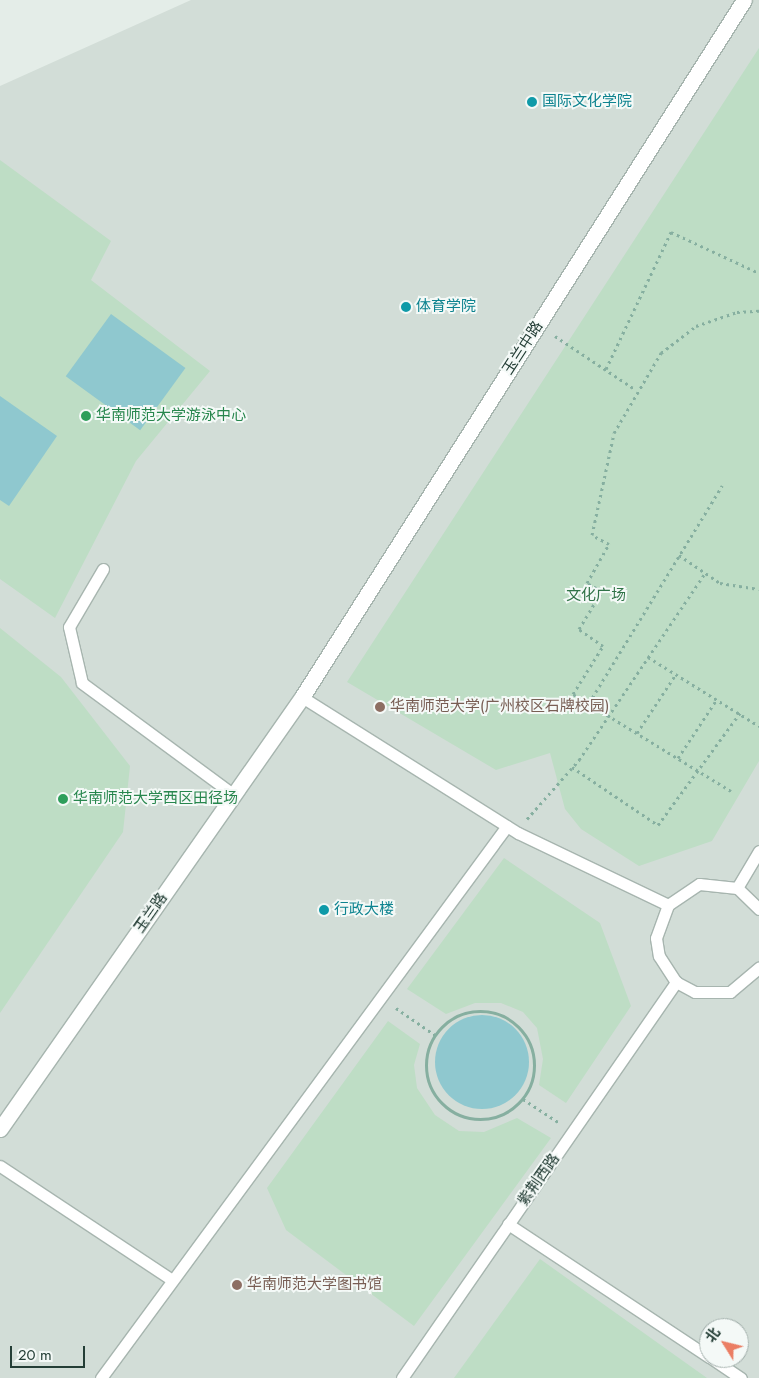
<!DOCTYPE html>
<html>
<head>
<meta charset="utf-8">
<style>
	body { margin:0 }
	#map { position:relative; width:759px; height:1378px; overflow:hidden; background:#e4ede8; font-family:Jost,"Noto Sans SC",sans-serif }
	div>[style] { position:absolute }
	.built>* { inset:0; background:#d2ddd7 }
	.green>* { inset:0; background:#beddc5 }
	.water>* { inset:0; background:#8fc8cf; transform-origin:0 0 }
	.round { border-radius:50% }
	.path>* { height:3px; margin-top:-1.5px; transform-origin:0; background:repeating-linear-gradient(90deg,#86afa0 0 2.5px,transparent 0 6.5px) }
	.path>.ring { margin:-1.5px; padding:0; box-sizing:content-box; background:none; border:3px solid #86afa0; border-radius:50% }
	.roads { filter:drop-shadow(1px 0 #a7b5af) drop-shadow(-1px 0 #a7b5af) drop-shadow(0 1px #a7b5af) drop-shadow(0 -1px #a7b5af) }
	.lane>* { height:11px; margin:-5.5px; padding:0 5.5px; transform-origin:5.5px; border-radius:5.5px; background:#fff }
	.street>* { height:15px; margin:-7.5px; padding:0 7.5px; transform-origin:7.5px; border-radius:7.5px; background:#fff }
	.dots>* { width:14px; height:14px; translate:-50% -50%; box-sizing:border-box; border:2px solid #f4f9f7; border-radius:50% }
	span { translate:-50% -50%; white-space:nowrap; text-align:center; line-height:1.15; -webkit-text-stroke:4px #f4f9f7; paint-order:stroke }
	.culture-label { font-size:15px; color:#0d838f }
	.left { translate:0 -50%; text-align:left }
	.street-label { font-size:15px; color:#243e36 }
	.leisure-label { font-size:15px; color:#27864d }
	.park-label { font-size:15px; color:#307347 }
	.education-label { font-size:15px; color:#785e54 }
	.north { position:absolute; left:699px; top:1318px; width:50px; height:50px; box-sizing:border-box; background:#f4f9f7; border:1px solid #a1aeaa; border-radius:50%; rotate:306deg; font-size:14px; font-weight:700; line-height:20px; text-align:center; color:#243e36 }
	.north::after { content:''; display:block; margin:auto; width:18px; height:22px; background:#eb7e64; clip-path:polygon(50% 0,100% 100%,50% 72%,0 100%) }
	.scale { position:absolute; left:10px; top:1346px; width:75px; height:22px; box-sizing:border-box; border:2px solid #243e36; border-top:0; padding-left:6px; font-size:15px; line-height:18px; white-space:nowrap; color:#243e36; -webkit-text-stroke:4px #f4f9f7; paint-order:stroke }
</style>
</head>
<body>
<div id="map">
	<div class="built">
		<div style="clip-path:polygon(evenodd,191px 0,759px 0,759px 1378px,0 1378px,0 86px,191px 0,709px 1328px,739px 1328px,739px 1358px,709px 1358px,709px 1328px)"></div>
	</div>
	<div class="green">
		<div style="clip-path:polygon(759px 48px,759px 761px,712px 841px,639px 866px,581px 829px,565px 809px,550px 753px,496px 770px,347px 682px)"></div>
		<div style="clip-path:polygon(0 160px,111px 241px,91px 280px,210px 371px,136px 461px,55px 618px,0 579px)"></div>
		<div style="clip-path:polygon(0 628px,61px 677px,130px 766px,123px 832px,0 1013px)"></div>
		<div style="clip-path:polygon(504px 858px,600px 923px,631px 1006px,566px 1103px,539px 1085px,543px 1059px,537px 1028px,523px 1012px,501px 1003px,475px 1003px,446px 1014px,407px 989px)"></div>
		<div style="clip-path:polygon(388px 1021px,420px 1044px,414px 1065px,417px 1088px,435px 1115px,459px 1131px,484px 1132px,517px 1118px,551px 1138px,414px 1326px,286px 1230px,267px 1188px)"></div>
		<div style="clip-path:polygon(540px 1259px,707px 1378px,454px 1378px)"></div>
	</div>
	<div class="water">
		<div style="left:111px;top:314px;width:92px;height:77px;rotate:36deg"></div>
		<div style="clip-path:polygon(0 396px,57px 436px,9px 506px,0 500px)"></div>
		<div class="round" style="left:435px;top:1015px;width:94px;height:94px"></div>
	</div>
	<div class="path">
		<div style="left:555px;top:336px;width:97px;rotate:33.7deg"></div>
		<div style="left:606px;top:369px;width:152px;rotate:-64.6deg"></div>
		<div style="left:671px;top:232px;width:97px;rotate:25deg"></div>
		<div style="left:679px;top:555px;width:50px;rotate:34.3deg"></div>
		<div style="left:720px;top:583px;width:39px;rotate:9deg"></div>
		<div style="left:648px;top:657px;width:131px;rotate:31.9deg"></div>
		<div style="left:589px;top:703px;width:255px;rotate:-58.5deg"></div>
		<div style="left:637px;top:733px;width:71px;rotate:-56.5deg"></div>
		<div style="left:678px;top:758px;width:71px;rotate:-56.5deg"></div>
		<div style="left:572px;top:767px;width:104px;rotate:34deg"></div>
		<div style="left:658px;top:825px;width:139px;rotate:-53.8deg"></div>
		<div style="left:731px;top:791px;width:185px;rotate:-148.5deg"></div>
		<div style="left:573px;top:694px;width:57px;rotate:-58deg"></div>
		<div style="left:603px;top:646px;width:29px;rotate:-145deg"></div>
		<div style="left:579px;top:629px;width:44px;rotate:-58.8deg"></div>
		<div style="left:602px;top:591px;width:17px;rotate:-152deg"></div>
		<div style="left:587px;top:583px;width:45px;rotate:-60.6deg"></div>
		<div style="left:609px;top:544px;width:19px;rotate:-152deg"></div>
		<div style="left:592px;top:535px;width:104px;rotate:-77.8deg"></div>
		<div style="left:614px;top:433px;width:93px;rotate:-59.6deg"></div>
		<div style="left:661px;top:353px;width:44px;rotate:-37.6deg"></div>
		<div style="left:696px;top:326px;width:43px;rotate:-18.9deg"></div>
		<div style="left:737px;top:312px;width:22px;rotate:-3deg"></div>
		<div style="left:527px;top:819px;width:79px;rotate:-48.6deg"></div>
		<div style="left:579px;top:760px;width:225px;rotate:-56deg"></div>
		<div style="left:396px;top:1008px;width:47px;rotate:34.7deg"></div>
		<div class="ring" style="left:426px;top:1011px;width:105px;height:105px"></div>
		<div style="left:523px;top:1099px;width:42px;rotate:33.3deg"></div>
	</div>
	<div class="roads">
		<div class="lane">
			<div style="left:103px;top:569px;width:67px;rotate:120.4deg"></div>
			<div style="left:69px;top:627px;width:57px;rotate:76.9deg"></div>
			<div style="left:82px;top:683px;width:189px;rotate:36.4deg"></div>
			<div style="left:302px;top:697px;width:255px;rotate:32.2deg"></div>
			<div style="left:518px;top:833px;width:166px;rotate:25.6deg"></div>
			<div style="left:737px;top:888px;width:43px;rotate:-59.3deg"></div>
			<div style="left:759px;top:909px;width:30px;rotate:-136deg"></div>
			<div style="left:737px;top:888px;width:38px;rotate:-174deg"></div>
			<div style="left:699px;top:884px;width:37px;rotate:146deg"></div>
			<div style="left:668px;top:905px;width:35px;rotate:110deg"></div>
			<div style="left:656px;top:938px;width:18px;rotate:81deg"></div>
			<div style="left:659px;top:956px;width:31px;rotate:57deg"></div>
			<div style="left:676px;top:982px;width:21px;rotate:28deg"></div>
			<div style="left:695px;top:992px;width:35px"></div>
			<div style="left:730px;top:992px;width:38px;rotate:-40deg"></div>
			<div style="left:0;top:1166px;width:206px;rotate:33.5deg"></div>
			<div style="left:508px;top:1224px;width:241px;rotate:33.5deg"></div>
			<div style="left:711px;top:1358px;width:36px;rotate:34deg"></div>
			<div style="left:101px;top:1378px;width:685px;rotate:-53.67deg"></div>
			<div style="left:402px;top:1378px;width:482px;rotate:-55.3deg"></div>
		</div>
		<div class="street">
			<div style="left:0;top:1129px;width:527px;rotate:-55.04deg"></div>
			<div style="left:302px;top:697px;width:825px;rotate:-57.62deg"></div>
		</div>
	</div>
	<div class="dots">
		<div style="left:532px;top:102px;background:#0f9aa8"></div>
		<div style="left:406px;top:307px;background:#0f9aa8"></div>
		<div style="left:86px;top:416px;background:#2e9e5b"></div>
		<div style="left:380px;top:707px;background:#8d6e63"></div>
		<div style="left:63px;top:799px;background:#2e9e5b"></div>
		<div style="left:324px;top:910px;background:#0f9aa8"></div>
		<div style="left:237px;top:1285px;background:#8d6e63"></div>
	</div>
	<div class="culture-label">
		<span class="left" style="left:542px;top:102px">国际文化学院</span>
		<span class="left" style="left:416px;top:307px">体育学院</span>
		<span class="left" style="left:334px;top:910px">行政大楼</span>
	</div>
	<div class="street-label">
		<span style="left:523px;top:348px;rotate:-57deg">玉兰中路</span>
		<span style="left:151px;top:913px;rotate:-55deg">玉兰路</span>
		<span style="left:539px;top:1180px;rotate:-55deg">紫荆西路</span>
	</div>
	<div class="leisure-label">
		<span class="left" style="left:96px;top:416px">华南师范大学游泳中心</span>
		<span class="left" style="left:73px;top:799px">华南师范大学西区田径场</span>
	</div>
	<div class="park-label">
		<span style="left:596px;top:596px">文化广场</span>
	</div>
	<div class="education-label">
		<span class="left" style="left:390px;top:707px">华南师范大学(广州校区石牌校园)</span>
		<span class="left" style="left:247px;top:1285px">华南师范大学图书馆</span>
	</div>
	<div class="north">北</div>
	<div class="scale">20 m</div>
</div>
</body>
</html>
